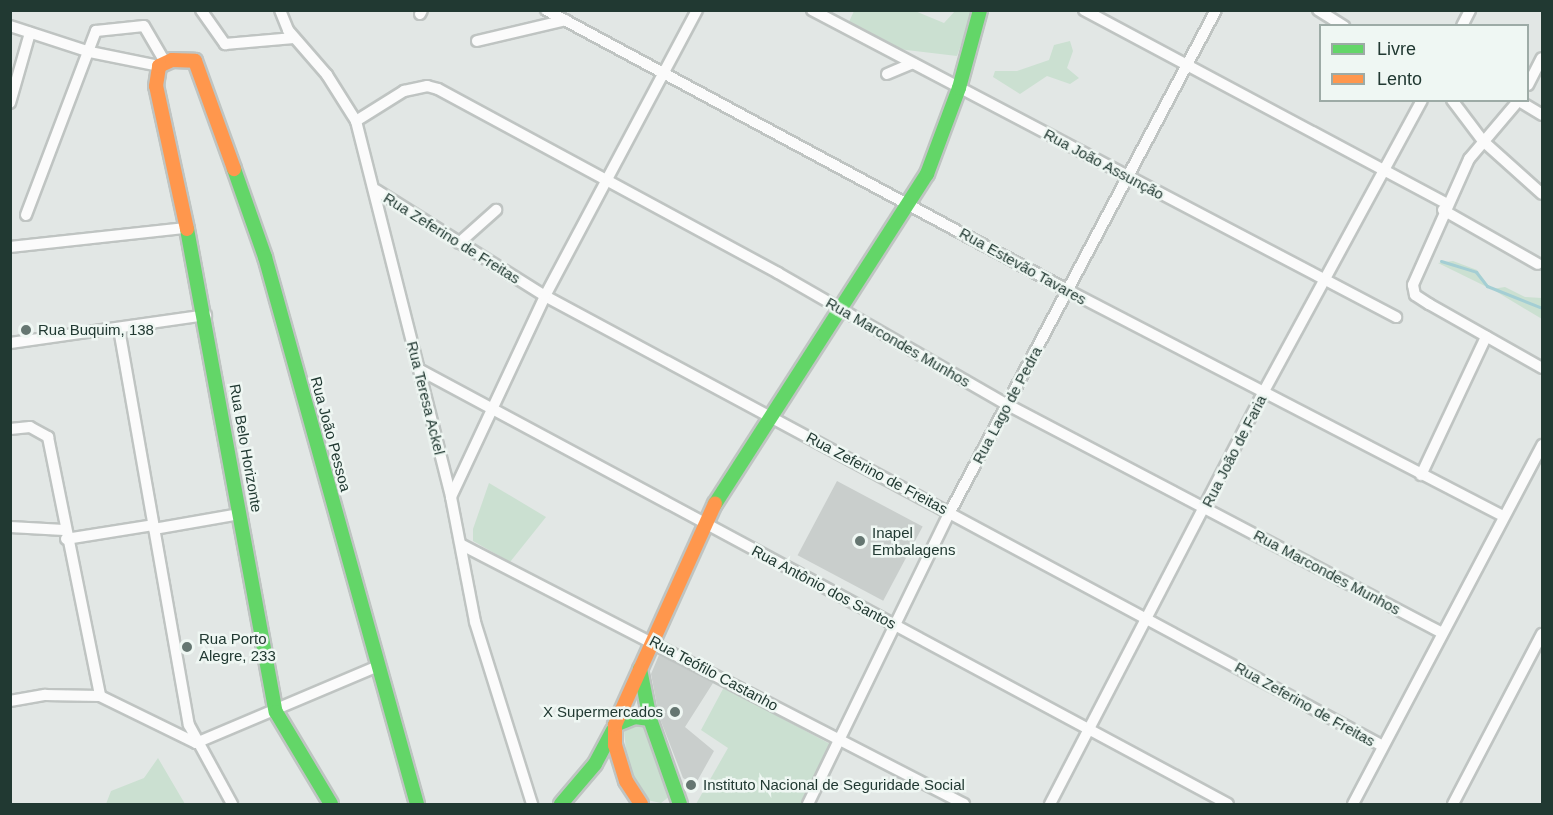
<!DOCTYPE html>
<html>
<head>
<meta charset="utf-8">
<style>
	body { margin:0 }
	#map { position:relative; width:1553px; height:815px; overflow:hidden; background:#e2e7e5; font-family:Arial,sans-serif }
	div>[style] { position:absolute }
	.green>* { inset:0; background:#cbe0d1 }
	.stream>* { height:3px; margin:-1.5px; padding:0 1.5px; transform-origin:1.5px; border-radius:1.5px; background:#a4ced4 }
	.building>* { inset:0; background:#c9cecc; transform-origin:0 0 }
	.roads { filter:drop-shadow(2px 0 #bfc4c2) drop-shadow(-2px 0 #bfc4c2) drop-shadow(0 2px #bfc4c2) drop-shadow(0 -2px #bfc4c2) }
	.street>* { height:10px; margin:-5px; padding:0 5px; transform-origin:5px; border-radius:5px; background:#fbfbfb }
	.fast>* { height:14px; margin:-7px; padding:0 7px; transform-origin:7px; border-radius:7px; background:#63d668 }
	.slow>* { height:14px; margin:-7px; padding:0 7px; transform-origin:7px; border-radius:7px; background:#ff974d }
	.dots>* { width:16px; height:16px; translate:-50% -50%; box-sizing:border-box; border:3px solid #eff7f3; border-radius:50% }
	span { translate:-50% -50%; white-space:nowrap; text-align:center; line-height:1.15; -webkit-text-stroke:5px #eff7f3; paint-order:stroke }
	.street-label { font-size:15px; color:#213932 }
	.poi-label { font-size:15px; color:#213932 }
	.left { translate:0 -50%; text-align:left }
	.right { translate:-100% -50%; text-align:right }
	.frame { position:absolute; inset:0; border:12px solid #213932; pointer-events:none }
	.legend { position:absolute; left:1319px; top:24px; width:210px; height:78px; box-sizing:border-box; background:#eff7f3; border:2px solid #9daba6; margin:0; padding:8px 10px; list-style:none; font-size:18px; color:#213932 }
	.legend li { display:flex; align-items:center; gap:12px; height:30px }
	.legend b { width:30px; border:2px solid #9daba6 }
</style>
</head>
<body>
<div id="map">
	<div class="green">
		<div style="clip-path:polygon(854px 11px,915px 11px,944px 23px,955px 11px,973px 11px,957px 56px,898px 49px,848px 24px)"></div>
		<div style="clip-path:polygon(1070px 41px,1073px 51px,1067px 68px,1079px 78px,1070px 84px,1047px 76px,1020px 94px,993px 77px,995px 71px,1017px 71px,1049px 60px,1054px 45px)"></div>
		<div style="clip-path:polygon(1453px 261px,1477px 270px,1491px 289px,1438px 263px)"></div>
		<div style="clip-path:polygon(1505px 287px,1525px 297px,1542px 298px,1542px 319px,1492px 289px)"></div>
		<div style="clip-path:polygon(489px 483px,546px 517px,510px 562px,473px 541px,473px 529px)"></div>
		<div style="clip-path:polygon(724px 687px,830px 744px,801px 804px,696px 804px,728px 748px,701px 730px)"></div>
		<div style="clip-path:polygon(633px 724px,644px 724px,670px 796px,661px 803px,647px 800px,628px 769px,624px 731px)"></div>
		<div style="clip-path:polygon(158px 758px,185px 804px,106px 804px,111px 791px,144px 778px)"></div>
	</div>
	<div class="stream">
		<div style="left:1441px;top:261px;width:37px;rotate:17deg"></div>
		<div style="left:1476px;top:272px;width:18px;rotate:52deg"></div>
		<div style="left:1487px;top:286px;width:59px;rotate:21.8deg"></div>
	</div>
	<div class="building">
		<div style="left:837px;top:481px;width:97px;height:84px;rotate:28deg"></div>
		<div style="clip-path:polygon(659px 655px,713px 683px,685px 727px,714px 751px,695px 785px,683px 778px,659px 716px,651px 674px)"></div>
	</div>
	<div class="roads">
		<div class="street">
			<div style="left:201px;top:10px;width:42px;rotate:54.8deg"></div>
			<div style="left:225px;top:44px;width:69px;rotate:-5deg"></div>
			<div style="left:280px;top:10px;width:22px;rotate:68deg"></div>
			<div style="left:288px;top:30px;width:60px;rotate:49.1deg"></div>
			<div style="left:327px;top:75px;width:54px;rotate:57.8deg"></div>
			<div style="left:356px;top:121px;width:388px;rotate:75.8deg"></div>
			<div style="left:451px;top:497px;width:127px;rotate:79.1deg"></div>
			<div style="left:475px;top:622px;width:191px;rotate:72.6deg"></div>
			<div style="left:546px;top:10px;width:594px;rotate:28.25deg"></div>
			<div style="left:1069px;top:291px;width:489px;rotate:27.4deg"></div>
			<div style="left:812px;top:10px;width:660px;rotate:27.73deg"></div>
			<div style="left:1084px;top:10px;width:409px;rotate:28.1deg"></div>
			<div style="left:1318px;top:10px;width:31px;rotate:32deg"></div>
			<div style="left:420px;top:14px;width:4px;rotate:-63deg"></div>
			<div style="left:10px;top:26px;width:84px;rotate:18deg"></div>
			<div style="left:90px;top:52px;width:70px;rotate:11.5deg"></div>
			<div style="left:1462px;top:26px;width:18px;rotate:-63deg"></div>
			<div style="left:477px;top:41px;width:91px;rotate:-13.3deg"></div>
			<div style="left:887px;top:74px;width:26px;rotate:-23deg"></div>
			<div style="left:1528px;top:85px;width:30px;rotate:-63deg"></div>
			<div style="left:1452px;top:100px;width:51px;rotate:52.9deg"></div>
			<div style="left:1483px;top:141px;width:79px;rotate:41.9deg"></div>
			<div style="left:1519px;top:100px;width:77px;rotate:130.3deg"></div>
			<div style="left:1469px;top:159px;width:138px;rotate:114deg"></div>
			<div style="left:1413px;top:285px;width:10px;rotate:79deg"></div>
			<div style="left:1415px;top:295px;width:17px;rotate:33deg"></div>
			<div style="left:1429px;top:304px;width:130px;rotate:29.5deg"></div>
			<div style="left:1519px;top:101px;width:27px;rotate:31deg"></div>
			<div style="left:10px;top:103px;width:73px;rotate:-74.1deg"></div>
			<div style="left:356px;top:121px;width:57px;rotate:-32deg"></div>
			<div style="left:404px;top:91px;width:24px;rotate:-12deg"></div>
			<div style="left:427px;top:86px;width:11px;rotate:15deg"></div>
			<div style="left:438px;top:89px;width:387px;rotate:28.4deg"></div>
			<div style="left:778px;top:273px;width:265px;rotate:29.9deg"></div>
			<div style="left:1008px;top:405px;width:490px;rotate:27.7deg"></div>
			<div style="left:376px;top:190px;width:199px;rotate:32.1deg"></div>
			<div style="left:545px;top:296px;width:951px;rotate:28.24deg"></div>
			<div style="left:1443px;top:210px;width:109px;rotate:29.6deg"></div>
			<div style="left:26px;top:215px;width:197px;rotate:-69.2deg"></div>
			<div style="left:96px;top:31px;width:48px;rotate:-5.9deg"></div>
			<div style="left:144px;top:26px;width:42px;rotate:59.7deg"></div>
			<div style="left:459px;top:243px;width:50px;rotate:-41.7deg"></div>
			<div style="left:10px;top:247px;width:177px;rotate:-6.2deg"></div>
			<div style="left:119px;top:329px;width:402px;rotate:80deg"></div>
			<div style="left:189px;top:725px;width:90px;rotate:61.4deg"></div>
			<div style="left:10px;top:343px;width:198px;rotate:-8.1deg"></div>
			<div style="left:420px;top:370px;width:917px;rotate:28.24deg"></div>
			<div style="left:10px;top:429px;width:20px;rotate:-6deg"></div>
			<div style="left:30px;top:427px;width:21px;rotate:29deg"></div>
			<div style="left:48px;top:437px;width:264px;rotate:78.6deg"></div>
			<div style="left:1421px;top:475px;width:153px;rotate:-64.8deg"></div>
			<div style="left:451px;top:497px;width:222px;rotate:-64.9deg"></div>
			<div style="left:545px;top:296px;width:324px;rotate:-62deg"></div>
			<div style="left:10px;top:527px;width:54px;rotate:3.2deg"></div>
			<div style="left:154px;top:529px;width:87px;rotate:-9.9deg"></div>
			<div style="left:66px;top:539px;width:88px;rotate:-9.1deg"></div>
			<div style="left:462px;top:545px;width:565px;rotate:27.29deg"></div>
			<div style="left:10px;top:701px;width:36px;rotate:-10deg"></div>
			<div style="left:45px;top:695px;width:55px;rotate:1deg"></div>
			<div style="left:100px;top:696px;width:107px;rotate:26.1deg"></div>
			<div style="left:196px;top:743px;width:198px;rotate:-22.9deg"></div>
			<div style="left:808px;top:804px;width:325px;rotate:-64.1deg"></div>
			<div style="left:950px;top:512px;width:568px;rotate:-62.08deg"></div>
			<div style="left:1050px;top:804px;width:463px;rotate:-62.6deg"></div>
			<div style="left:1263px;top:393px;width:333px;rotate:-61.5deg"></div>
			<div style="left:1353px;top:804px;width:406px;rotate:-62.2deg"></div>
			<div style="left:1453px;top:804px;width:192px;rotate:-62.4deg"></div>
		</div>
		<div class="fast">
			<div style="left:234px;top:169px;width:93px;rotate:70.6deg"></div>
			<div style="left:265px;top:257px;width:568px;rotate:74.47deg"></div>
			<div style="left:187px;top:229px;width:491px;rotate:79.6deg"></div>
			<div style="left:276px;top:712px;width:107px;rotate:59.1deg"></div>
			<div style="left:715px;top:504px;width:392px;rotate:-57.3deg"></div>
			<div style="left:927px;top:174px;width:92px;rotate:-69.6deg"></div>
			<div style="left:959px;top:88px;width:81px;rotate:-74.9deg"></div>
			<div style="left:640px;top:669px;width:51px;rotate:78.7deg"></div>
			<div style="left:650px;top:719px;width:90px;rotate:70.6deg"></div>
			<div style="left:615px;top:725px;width:22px;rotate:-22deg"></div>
			<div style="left:635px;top:717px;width:15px;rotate:8deg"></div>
			<div style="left:561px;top:804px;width:52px;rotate:-49.6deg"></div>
			<div style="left:595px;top:764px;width:38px;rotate:-62deg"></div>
		</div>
		<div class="slow">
			<div style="left:187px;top:229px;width:146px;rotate:-102.2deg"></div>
			<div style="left:156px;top:86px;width:20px;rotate:-81deg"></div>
			<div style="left:159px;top:66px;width:14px;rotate:-25deg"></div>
			<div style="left:172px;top:60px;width:23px;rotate:2deg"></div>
			<div style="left:195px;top:61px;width:115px;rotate:70.1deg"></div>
			<div style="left:641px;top:804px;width:27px;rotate:-123deg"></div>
			<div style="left:626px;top:781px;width:38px;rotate:-107deg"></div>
			<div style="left:615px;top:745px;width:20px;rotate:-90deg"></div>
			<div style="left:615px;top:725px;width:243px;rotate:-65.7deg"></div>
		</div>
	</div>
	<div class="dots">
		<div style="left:26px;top:330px;background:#657671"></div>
		<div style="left:860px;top:541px;background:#657671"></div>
		<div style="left:187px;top:647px;background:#657671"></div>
		<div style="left:675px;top:712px;background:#657671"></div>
		<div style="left:691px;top:785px;background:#657671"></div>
	</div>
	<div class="street-label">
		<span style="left:1104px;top:164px;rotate:28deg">Rua João Assunção</span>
		<span style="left:452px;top:238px;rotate:32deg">Rua Zeferino de Freitas</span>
		<span style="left:1023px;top:266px;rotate:29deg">Rua Estevão Tavares</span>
		<span style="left:898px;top:342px;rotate:30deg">Rua Marcondes Munhos</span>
		<span style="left:426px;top:398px;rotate:76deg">Rua Teresa Ackel</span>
		<span style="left:1007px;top:405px;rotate:-62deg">Rua Lago de Pedra</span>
		<span style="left:331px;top:434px;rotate:75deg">Rua João Pessoa</span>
		<span style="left:246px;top:448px;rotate:80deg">Rua Belo Horizonte</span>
		<span style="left:1234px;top:451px;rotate:-63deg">Rua João de Faria</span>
		<span style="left:877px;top:473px;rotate:28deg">Rua Zeferino de Freitas</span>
		<span style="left:1327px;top:572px;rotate:28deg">Rua Marcondes Munhos</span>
		<span style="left:824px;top:587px;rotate:28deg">Rua Antônio dos Santos</span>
		<span style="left:714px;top:673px;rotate:28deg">Rua Teófilo Castanho</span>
		<span style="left:1305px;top:704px;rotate:29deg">Rua Zeferino de Freitas</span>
	</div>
	<div class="poi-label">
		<span class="left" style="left:38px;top:330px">Rua Buquim, 138</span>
		<span class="left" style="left:872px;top:541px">Inapel<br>Embalagens</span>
		<span class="left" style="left:199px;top:647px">Rua Porto<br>Alegre, 233</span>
		<span class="right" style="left:663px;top:712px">X Supermercados</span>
		<span class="left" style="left:703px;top:785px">Instituto Nacional de Seguridade Social</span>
	</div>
	<div class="frame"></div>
	<ul class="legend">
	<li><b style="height:8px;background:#63d668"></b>Livre</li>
	<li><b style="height:8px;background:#ff974d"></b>Lento</li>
	</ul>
</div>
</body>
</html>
